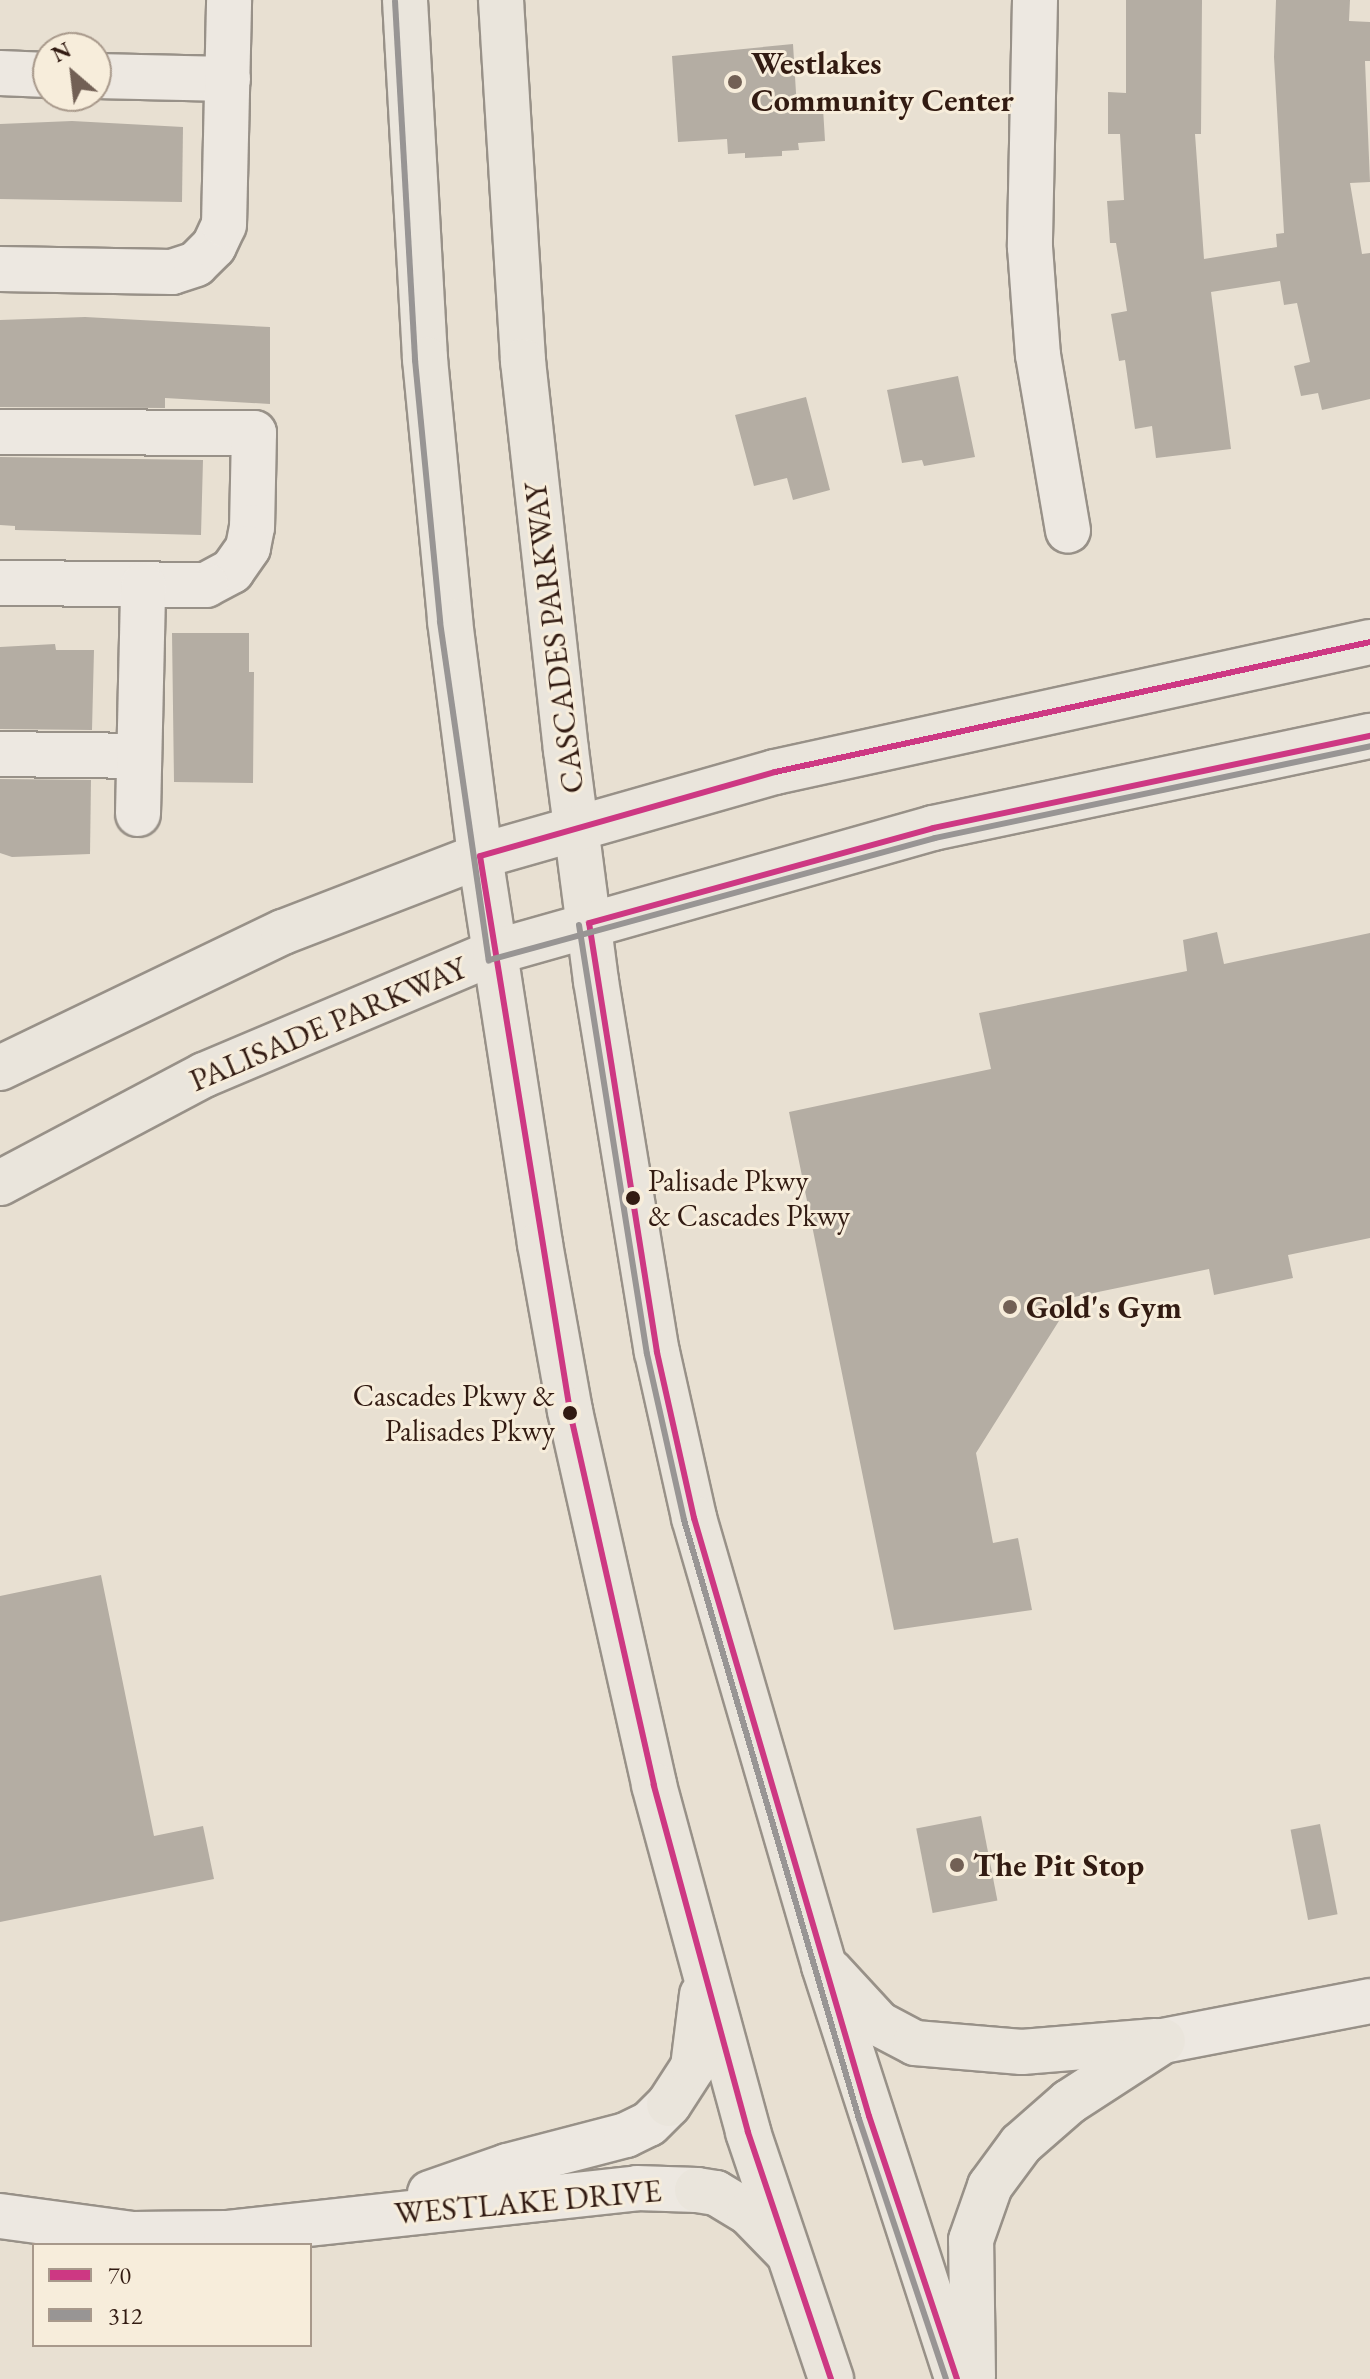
<!DOCTYPE html>
<html>
<head>
<meta charset="utf-8">
<style>
	body { margin:0 }
	#map { position:relative; width:1370px; height:2379px; overflow:hidden; background:#e8e0d2; font-family:"EB Garamond",serif }
	div>[style] { position:absolute }
	.building>* { inset:0; background:#b4ada3; transform-origin:0 0 }
	.roads { filter:drop-shadow(2px 0 #989188) drop-shadow(-2px 0 #989188) drop-shadow(0 2px #989188) drop-shadow(0 -2px #989188) }
	.minor>* { height:44px; margin:-22px; padding:0 22px; transform-origin:22px; border-radius:22px; background:#ede8e1 }
	.major>* { height:44px; margin:-22px; padding:0 22px; transform-origin:22px; border-radius:22px; background:#eae5dc }
	.bus-1>* { height:6px; margin:-3px; padding:0 3px; transform-origin:3px; border-radius:3px; background:#cd3883 }
	.bus-2>* { height:6px; margin:-3px; padding:0 3px; transform-origin:3px; border-radius:3px; background:#989594 }
	.dots>* { width:22px; height:22px; translate:-50% -50%; box-sizing:border-box; border:4px solid #f7eddb; border-radius:50% }
	span { translate:-50% -50%; white-space:nowrap; text-align:center; line-height:1.15; -webkit-text-stroke:6px #f7eddb; paint-order:stroke }
	.bus-label { font-size:30px; color:#321b12 }
	.left { translate:0 -50%; text-align:left }
	.right { translate:-100% -50%; text-align:right }
	.poi-label { font-size:32px; color:#321b12; font-weight:700 }
	.street-label { font-size:32px; color:#321b12 }
	.legend { position:absolute; left:32px; top:2243px; width:280px; height:104px; box-sizing:border-box; background:#f7eddb; border:2px solid #a8998b; margin:0; padding:10px 14px; list-style:none; font-size:24px; color:#321b12 }
	.legend li { display:flex; align-items:center; gap:16px; height:40px }
	.legend b { width:40px; border:2px solid #a8998b }
	.north { position:absolute; left:32px; top:32px; width:80px; height:80px; box-sizing:border-box; background:#f7eddb; border:2px solid #a8998b; border-radius:50%; rotate:332deg; font-size:22px; font-weight:700; line-height:32px; text-align:center; color:#321b12 }
	.north::after { content:''; display:block; margin:auto; width:28px; height:36px; background:#726055; clip-path:polygon(50% 0,100% 100%,50% 72%,0 100%) }
</style>
</head>
<body>
<div id="map">
	<div class="building">
		<div style="clip-path:polygon(1126px 0,1202px 0,1201px 134px,1195px 134px,1204px 259px,1277px 247px,1276px 234px,1284px 233px,1274px 57px,1276px 0,1350px 0,1349px 21px,1370px 22px,1370px 61px,1365px 61px,1370px 182px,1350px 183px,1362px 254px,1370px 253px,1370px 399px,1322px 410px,1318px 393px,1301px 396px,1294px 366px,1310px 362px,1297px 303px,1284px 305px,1280px 281px,1211px 292px,1231px 449px,1156px 458px,1152px 426px,1135px 429px,1125px 360px,1119px 361px,1111px 314px,1127px 311px,1116px 243px,1110px 243px,1107px 201px,1124px 200px,1120px 134px,1108px 134px,1108px 92px,1126px 93px)"></div>
		<div style="clip-path:polygon(793px 44px,797px 109px,823px 108px,825px 141px,798px 143px,799px 150px,782px 151px,782px 156px,745px 158px,745px 153px,728px 154px,727px 139px,678px 142px,672px 56px)"></div>
		<div style="clip-path:polygon(72px 121px,183px 127px,182px 202px,0 199px,0 124px)"></div>
		<div style="clip-path:polygon(85px 317px,270px 327px,270px 404px,165px 398px,165px 408px,0 407px,0 320px)"></div>
		<div style="clip-path:polygon(958px 376px,975px 457px,924px 466px,922px 460px,902px 463px,887px 390px)"></div>
		<div style="clip-path:polygon(806px 397px,830px 490px,793px 500px,787px 478px,754px 486px,735px 415px)"></div>
		<div style="clip-path:polygon(0 457px,203px 460px,201px 535px,15px 530px,15px 526px,0 525px)"></div>
		<div style="clip-path:polygon(172px 633px,249px 633px,249px 672px,254px 672px,253px 783px,174px 782px)"></div>
		<div style="clip-path:polygon(55px 644px,56px 650px,94px 650px,92px 730px,0 729px,0 647px)"></div>
		<div style="clip-path:polygon(0 779px,91px 780px,90px 854px,12px 857px,0 853px)"></div>
		<div style="clip-path:polygon(1217px 932px,1224px 964px,1370px 933px,1370px 1238px,1288px 1255px,1293px 1278px,1214px 1295px,1209px 1269px,1074px 1297px,976px 1453px,993px 1543px,1018px 1538px,1032px 1610px,894px 1630px,789px 1112px,991px 1069px,979px 1013px,1187px 971px,1183px 940px)"></div>
		<div style="clip-path:polygon(101px 1575px,154px 1836px,203px 1826px,214px 1879px,0 1922px,0 1596px)"></div>
		<div style="left:981px;top:1816px;width:86px;height:66px;rotate:79deg"></div>
		<div style="left:1320px;top:1824px;width:92px;height:30px;rotate:79deg"></div>
	</div>
	<div class="roads">
		<div class="minor">
			<div style="left:1035px;top:0;width:247px;rotate:91.2deg"></div>
			<div style="left:1030px;top:247px;width:108px;rotate:85.8deg"></div>
			<div style="left:1038px;top:355px;width:178px;rotate:80.3deg"></div>
			<div style="left:0;top:73px;width:48px;rotate:2.4deg"></div>
			<div style="left:96px;top:76px;width:132px;rotate:1.3deg"></div>
			<div style="left:0;top:269px;width:172px;rotate:1deg"></div>
			<div style="left:172px;top:272px;width:25px;rotate:-18deg"></div>
			<div style="left:196px;top:264px;width:25px;rotate:-45deg"></div>
			<div style="left:214px;top:246px;width:23px;rotate:-65deg"></div>
			<div style="left:224px;top:225px;width:225px;rotate:-88.7deg"></div>
			<div style="left:0;top:432px;width:254px;rotate:0.2deg"></div>
			<div style="left:254px;top:433px;width:94px;rotate:91.2deg"></div>
			<div style="left:252px;top:527px;width:21px;rotate:101deg"></div>
			<div style="left:248px;top:548px;width:28px;rotate:125deg"></div>
			<div style="left:232px;top:571px;width:30px;rotate:152deg"></div>
			<div style="left:206px;top:585px;width:206px;rotate:-179.4deg"></div>
			<div style="left:0;top:754px;width:139px;rotate:0.8deg"></div>
			<div style="left:138px;top:814px;width:229px;rotate:-88.7deg"></div>
			<div style="left:1163px;top:2041px;width:211px;rotate:-10.9deg"></div>
			<div style="left:430px;top:2193px;width:82px;rotate:-19.3deg"></div>
			<div style="left:507px;top:2166px;width:123px;rotate:-14.6deg"></div>
			<div style="left:626px;top:2135px;width:25px;rotate:-26deg"></div>
			<div style="left:649px;top:2124px;width:28px;rotate:-45deg"></div>
			<div style="left:0;top:2216px;width:134px;rotate:7.7deg"></div>
			<div style="left:133px;top:2234px;width:93px;rotate:-0.6deg"></div>
			<div style="left:226px;top:2233px;width:413px;rotate:-6.2deg"></div>
			<div style="left:637px;top:2188px;width:60px;rotate:1.9deg"></div>
		</div>
		<div class="major">
			<div style="left:405px;top:0;width:360px;rotate:86.8deg"></div>
			<div style="left:425px;top:359px;width:263px;rotate:84.5deg"></div>
			<div style="left:450px;top:621px;width:237px;rotate:82.7deg"></div>
			<div style="left:480px;top:856px;width:393px;rotate:81.2deg"></div>
			<div style="left:540px;top:1244px;width:170px;rotate:79.8deg"></div>
			<div style="left:570px;top:1411px;width:383px;rotate:77.3deg"></div>
			<div style="left:654px;top:1785px;width:360px;rotate:74.8deg"></div>
			<div style="left:748px;top:2132px;width:261px;rotate:71.4deg"></div>
			<div style="left:501px;top:0;width:362px;rotate:86.5deg"></div>
			<div style="left:523px;top:361px;width:391px;rotate:83.7deg"></div>
			<div style="left:566px;top:750px;width:233px;rotate:82.6deg"></div>
			<div style="left:596px;top:981px;width:376px;rotate:80.7deg"></div>
			<div style="left:657px;top:1352px;width:170px;rotate:77.4deg"></div>
			<div style="left:694px;top:1518px;width:466px;rotate:73.8deg"></div>
			<div style="left:824px;top:1966px;width:434px;rotate:72.1deg"></div>
			<div style="left:0;top:1068px;width:314px;rotate:-25.7deg"></div>
			<div style="left:283px;top:932px;width:211px;rotate:-21.1deg"></div>
			<div style="left:480px;top:856px;width:307px;rotate:-15.9deg"></div>
			<div style="left:775px;top:772px;width:609px;rotate:-12.32deg"></div>
			<div style="left:0;top:1183px;width:231px;rotate:-27.9deg"></div>
			<div style="left:204px;top:1075px;width:316px;rotate:-22.9deg"></div>
			<div style="left:495px;top:952px;width:455px;rotate:-15.8deg"></div>
			<div style="left:933px;top:828px;width:447px;rotate:-11.9deg"></div>
			<div style="left:830px;top:1971px;width:72px;rotate:47.2deg"></div>
			<div style="left:879px;top:2024px;width:41px;rotate:27.8deg"></div>
			<div style="left:915px;top:2043px;width:107px;rotate:4.8deg"></div>
			<div style="left:1022px;top:2052px;width:134px;rotate:-4.7deg"></div>
			<div style="left:669px;top:2104px;width:44px;rotate:-57deg"></div>
			<div style="left:693px;top:2067px;width:73px;rotate:-82.9deg"></div>
			<div style="left:697px;top:2190px;width:19px;rotate:9deg"></div>
			<div style="left:716px;top:2193px;width:39px;rotate:31deg"></div>
			<div style="left:749px;top:2213px;width:52px;rotate:45.8deg"></div>
			<div style="left:973px;top:2377px;width:137px;rotate:-90.8deg"></div>
			<div style="left:971px;top:2240px;width:57px;rotate:-70.6deg"></div>
			<div style="left:990px;top:2186px;width:52px;rotate:-53.6deg"></div>
			<div style="left:1021px;top:2144px;width:64px;rotate:-41.2deg"></div>
			<div style="left:1069px;top:2102px;width:112px;rotate:-33deg"></div>
		</div>
	</div>
	<div class="bus-1">
		<div style="left:831px;top:2379px;width:261px;rotate:-108.6deg"></div>
		<div style="left:748px;top:2132px;width:360px;rotate:-105.2deg"></div>
		<div style="left:654px;top:1785px;width:383px;rotate:-102.7deg"></div>
		<div style="left:570px;top:1411px;width:562px;rotate:-99.21deg"></div>
		<div style="left:480px;top:856px;width:307px;rotate:-15.9deg"></div>
		<div style="left:775px;top:772px;width:609px;rotate:-12.32deg"></div>
		<div style="left:957px;top:2379px;width:277px;rotate:-108.5deg"></div>
		<div style="left:869px;top:2116px;width:623px;rotate:-106.31deg"></div>
		<div style="left:694px;top:1518px;width:170px;rotate:-102.6deg"></div>
		<div style="left:657px;top:1352px;width:434px;rotate:-99deg"></div>
		<div style="left:589px;top:923px;width:357px;rotate:-15.4deg"></div>
		<div style="left:933px;top:828px;width:447px;rotate:-11.9deg"></div>
	</div>
	<div class="bus-2">
		<div style="left:395px;top:1px;width:360px;rotate:86.8deg"></div>
		<div style="left:415px;top:360px;width:263px;rotate:84.5deg"></div>
		<div style="left:440px;top:622px;width:342px;rotate:81.8deg"></div>
		<div style="left:489px;top:960px;width:462px;rotate:-15.3deg"></div>
		<div style="left:935px;top:838px;width:445px;rotate:-11.9deg"></div>
		<div style="left:579px;top:925px;width:434px;rotate:81deg"></div>
		<div style="left:647px;top:1354px;width:170px;rotate:77.4deg"></div>
		<div style="left:684px;top:1520px;width:624px;rotate:73.71deg"></div>
		<div style="left:859px;top:2119px;width:274px;rotate:71.5deg"></div>
	</div>
	<div class="dots">
		<div style="left:735px;top:82px;background:#726055"></div>
		<div style="left:633px;top:1198px;background:#321b12"></div>
		<div style="left:1010px;top:1307px;background:#726055"></div>
		<div style="left:570px;top:1413px;background:#321b12"></div>
		<div style="left:957px;top:1865px;background:#726055"></div>
	</div>
	<div class="bus-label">
		<span class="left" style="left:648px;top:1198px">Palisade Pkwy<br>&amp; Cascades Pkwy</span>
		<span class="right" style="left:555px;top:1413px">Cascades Pkwy &amp;<br>Palisades Pkwy</span>
	</div>
	<div class="poi-label">
		<span class="left" style="left:751px;top:82px">Westlakes<br>Community Center</span>
		<span class="left" style="left:1026px;top:1307px">Gold's Gym</span>
		<span class="left" style="left:973px;top:1865px">The Pit Stop</span>
	</div>
	<div class="street-label">
		<span style="left:554px;top:638px;rotate:-97deg">CASCADES PARKWAY</span>
		<span style="left:328px;top:1024px;rotate:-23deg">PALISADE PARKWAY</span>
		<span style="left:528px;top:2202px;rotate:-5deg">WESTLAKE DRIVE</span>
	</div>
	<ul class="legend">
	<li><b style="height:10px;background:#cd3883"></b>70</li>
	<li><b style="height:10px;background:#989594"></b>312</li>
	</ul>
	<div class="north">N</div>
</div>
</body>
</html>
